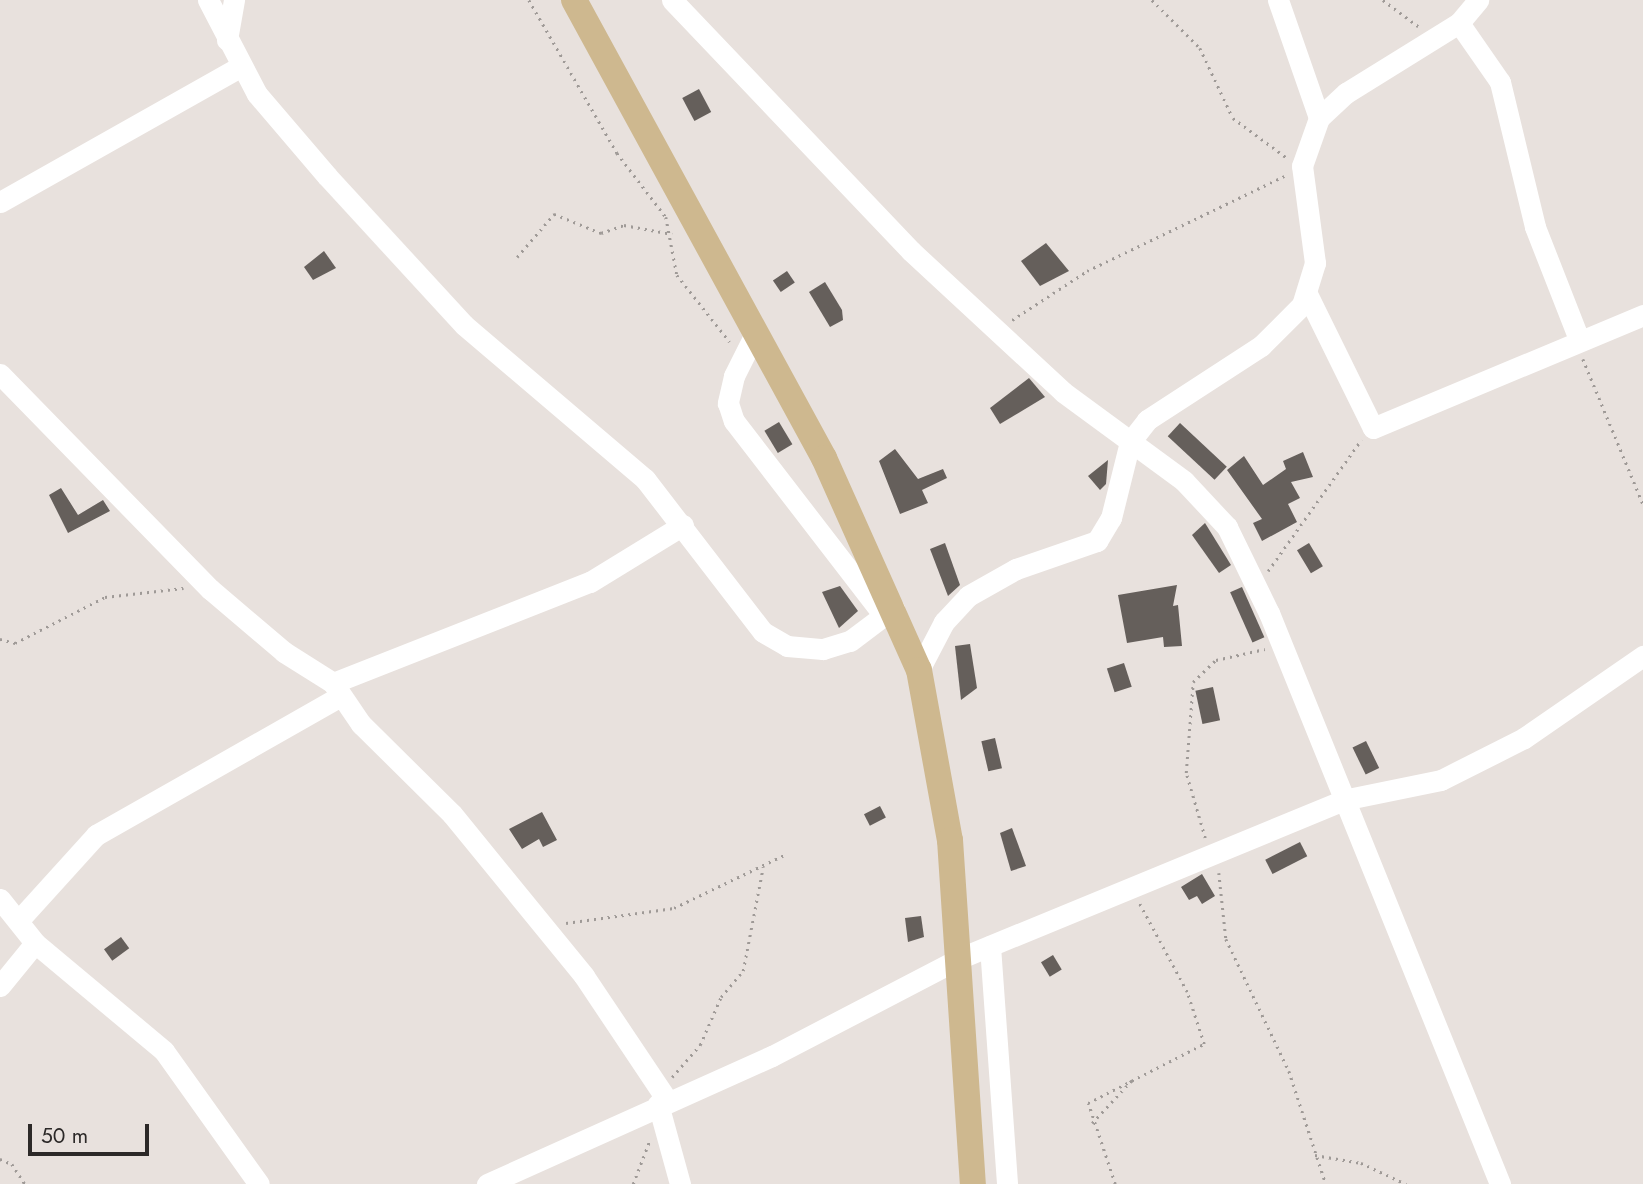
<!DOCTYPE html>
<html>
<head>
<meta charset="utf-8">
<style>
	body { margin:0 }
	#map { position:relative; width:1643px; height:1184px; overflow:hidden; background:#e8e1dd; font-family:Jost,sans-serif }
	div>[style] { position:absolute }
	.building>* { inset:0; background:#655f5b; transform-origin:0 0 }
	.path>* { height:2.5px; margin-top:-1.25px; transform-origin:0; background:repeating-linear-gradient(90deg,#9f9a97 0 2px,transparent 0 7px) }
	.minor>* { height:21px; margin:-10.5px; padding:0 10.5px; transform-origin:10.5px; border-radius:10.5px; background:#fff }
	.major>* { height:26px; margin:-13px; padding:0 13px; transform-origin:13px; border-radius:13px; background:#ceb88f }
	span { translate:-50% -50%; white-space:nowrap; text-align:center; line-height:1.15; -webkit-text-stroke:7px #e8e1dd; paint-order:stroke }
	.scale { position:absolute; left:28px; top:1124px; width:121px; height:32px; box-sizing:border-box; border:4px solid #2c2928; border-top:0; padding-left:9px; font-size:21px; line-height:24px; white-space:nowrap; color:#2c2928; -webkit-text-stroke:5px #e8e1dd; paint-order:stroke }
</style>
</head>
<body>
<div id="map">
	<div class="building">
		<div style="left:699px;top:89px;width:26px;height:19px;rotate:62deg"></div>
		<div style="clip-path:polygon(1046px 243px,1069px 271px,1040px 286px,1021px 261px)"></div>
		<div style="clip-path:polygon(324px 251px,336px 268px,313px 280px,304px 267px)"></div>
		<div style="left:787px;top:271px;width:14px;height:17px;rotate:56deg"></div>
		<div style="clip-path:polygon(825px 282px,842px 310px,843px 320px,830px 327px,809px 292px)"></div>
		<div style="clip-path:polygon(1029px 378px,1045px 397px,1000px 424px,990px 408px)"></div>
		<div style="left:779px;top:422px;width:26px;height:17px;rotate:59deg"></div>
		<div style="left:1180px;top:423px;width:64px;height:18px;rotate:43deg"></div>
		<div style="clip-path:polygon(895px 449px,918px 479px,943px 469px,947px 478px,922px 490px,928px 503px,900px 514px,879px 461px)"></div>
		<div style="clip-path:polygon(1303px 452px,1313px 477px,1291px 482px,1300px 498px,1288px 504px,1297px 522px,1262px 541px,1253px 523px,1262px 519px,1227px 470px,1244px 456px,1263px 485px,1286px 469px,1283px 461px)"></div>
		<div style="clip-path:polygon(1108px 460px,1106px 484px,1100px 490px,1088px 476px)"></div>
		<div style="clip-path:polygon(61px 488px,78px 515px,103px 500px,110px 511px,68px 533px,49px 495px)"></div>
		<div style="clip-path:polygon(1205px 523px,1231px 565px,1219px 573px,1192px 535px)"></div>
		<div style="clip-path:polygon(945px 543px,960px 585px,948px 596px,930px 549px)"></div>
		<div style="left:1309px;top:543px;width:27px;height:14px;rotate:59deg"></div>
		<div style="clip-path:polygon(1177px 585px,1173px 606px,1178px 605px,1182px 646px,1164px 647px,1163px 637px,1127px 643px,1118px 595px)"></div>
		<div style="clip-path:polygon(840px 586px,858px 611px,839px 628px,822px 592px)"></div>
		<div style="left:1242px;top:587px;width:55px;height:13px;rotate:66deg"></div>
		<div style="clip-path:polygon(970px 644px,977px 688px,961px 700px,955px 646px)"></div>
		<div style="left:1124px;top:663px;width:25px;height:18px;rotate:72deg"></div>
		<div style="left:1213px;top:687px;width:34px;height:18px;rotate:78deg"></div>
		<div style="left:995px;top:738px;width:31px;height:14px;rotate:77deg"></div>
		<div style="left:1366px;top:741px;width:30px;height:15px;rotate:64deg"></div>
		<div style="left:880px;top:806px;width:13px;height:18px;rotate:63deg"></div>
		<div style="clip-path:polygon(542px 812px,557px 840px,543px 847px,539px 839px,522px 849px,509px 829px)"></div>
		<div style="clip-path:polygon(1012px 828px,1026px 866px,1011px 871px,1000px 833px)"></div>
		<div style="left:1300px;top:842px;width:16px;height:39px;rotate:63deg"></div>
		<div style="clip-path:polygon(1202px 874px,1215px 896px,1202px 904px,1197px 896px,1189px 900px,1181px 887px)"></div>
		<div style="clip-path:polygon(921px 916px,924px 937px,908px 942px,905px 918px)"></div>
		<div style="left:121px;top:937px;width:14px;height:21px;rotate:54deg"></div>
		<div style="left:1053px;top:955px;width:17px;height:14px;rotate:59deg"></div>
	</div>
	<div class="path">
		<div style="left:529px;top:0;width:177px;rotate:60.1deg"></div>
		<div style="left:617px;top:153px;width:81px;rotate:52.6deg"></div>
		<div style="left:666px;top:217px;width:59px;rotate:79.3deg"></div>
		<div style="left:677px;top:275px;width:85px;rotate:51.7deg"></div>
		<div style="left:1152px;top:0;width:68px;rotate:45deg"></div>
		<div style="left:1200px;top:48px;width:77px;rotate:64.8deg"></div>
		<div style="left:1233px;top:118px;width:67px;rotate:36.5deg"></div>
		<div style="left:1383px;top:0;width:44px;rotate:36.6deg"></div>
		<div style="left:517px;top:257px;width:57px;rotate:-49.3deg"></div>
		<div style="left:554px;top:214px;width:51px;rotate:22deg"></div>
		<div style="left:601px;top:233px;width:24px;rotate:-19deg"></div>
		<div style="left:624px;top:225px;width:49px;rotate:10.6deg"></div>
		<div style="left:1012px;top:320px;width:90px;rotate:-33.2deg"></div>
		<div style="left:1087px;top:271px;width:219px;rotate:-25.7deg"></div>
		<div style="left:1583px;top:359px;width:157px;rotate:67.5deg"></div>
		<div style="left:1268px;top:571px;width:161px;rotate:-54.6deg"></div>
		<div style="left:0;top:639px;width:16px;rotate:15deg"></div>
		<div style="left:15px;top:643px;width:101px;rotate:-27.1deg"></div>
		<div style="left:105px;top:597px;width:79px;rotate:-6.6deg"></div>
		<div style="left:1205px;top:838px;width:68px;rotate:-106.3deg"></div>
		<div style="left:1186px;top:773px;width:91px;rotate:-85.6deg"></div>
		<div style="left:1193px;top:682px;width:32px;rotate:-44deg"></div>
		<div style="left:1216px;top:660px;width:50px;rotate:-12.7deg"></div>
		<div style="left:1219px;top:873px;width:66px;rotate:83.9deg"></div>
		<div style="left:1226px;top:939px;width:146px;rotate:64.5deg"></div>
		<div style="left:1289px;top:1071px;width:119px;rotate:71.9deg"></div>
		<div style="left:566px;top:923px;width:109px;rotate:-7.9deg"></div>
		<div style="left:674px;top:908px;width:122px;rotate:-25.7deg"></div>
		<div style="left:672px;top:1077px;width:43px;rotate:-48.8deg"></div>
		<div style="left:700px;top:1045px;width:52px;rotate:-66.4deg"></div>
		<div style="left:721px;top:997px;width:34px;rotate:-50deg"></div>
		<div style="left:743px;top:971px;width:106px;rotate:-79.1deg"></div>
		<div style="left:1092px;top:1123px;width:62px;rotate:-47deg"></div>
		<div style="left:1315px;top:1155px;width:47px;rotate:9.9deg"></div>
		<div style="left:1361px;top:1163px;width:50px;rotate:25deg"></div>
		<div style="left:0;top:1159px;width:13px;rotate:23deg"></div>
		<div style="left:12px;top:1164px;width:24px;rotate:57deg"></div>
		<div style="left:633px;top:1184px;width:45px;rotate:-69.1deg"></div>
		<div style="left:1115px;top:1184px;width:85px;rotate:-108.4deg"></div>
		<div style="left:1088px;top:1103px;width:130px;rotate:-27deg"></div>
		<div style="left:1204px;top:1044px;width:55px;rotate:-108.1deg"></div>
		<div style="left:1187px;top:992px;width:101px;rotate:-118.3deg"></div>
	</div>
	<div class="minor">
		<div style="left:208px;top:0;width:106px;rotate:62.5deg"></div>
		<div style="left:257px;top:94px;width:108px;rotate:49.5deg"></div>
		<div style="left:327px;top:176px;width:202px;rotate:47.4deg"></div>
		<div style="left:464px;top:325px;width:238px;rotate:40.4deg"></div>
		<div style="left:645px;top:479px;width:193px;rotate:52.4deg"></div>
		<div style="left:763px;top:632px;width:28px;rotate:30deg"></div>
		<div style="left:787px;top:646px;width:36px;rotate:5deg"></div>
		<div style="left:823px;top:649px;width:28px;rotate:-17deg"></div>
		<div style="left:850px;top:641px;width:55px;rotate:-36.9deg"></div>
		<div style="left:672px;top:0;width:347px;rotate:46.4deg"></div>
		<div style="left:911px;top:251px;width:207px;rotate:42.8deg"></div>
		<div style="left:1063px;top:392px;width:150px;rotate:36.3deg"></div>
		<div style="left:1184px;top:481px;width:63px;rotate:46.9deg"></div>
		<div style="left:1227px;top:527px;width:96px;rotate:64deg"></div>
		<div style="left:1269px;top:613px;width:616px;rotate:67.97deg"></div>
		<div style="left:1278px;top:0;width:125px;rotate:70.8deg"></div>
		<div style="left:1459px;top:23px;width:72px;rotate:55.2deg"></div>
		<div style="left:1500px;top:82px;width:149px;rotate:76.4deg"></div>
		<div style="left:1535px;top:227px;width:120px;rotate:68.6deg"></div>
		<div style="left:227px;top:40px;width:41px;rotate:-80.1deg"></div>
		<div style="left:0;top:202px;width:275px;rotate:-29.4deg"></div>
		<div style="left:1308px;top:296px;width:147px;rotate:63.8deg"></div>
		<div style="left:1373px;top:428px;width:293px;rotate:-22.7deg"></div>
		<div style="left:755px;top:334px;width:47px;rotate:116.6deg"></div>
		<div style="left:734px;top:376px;width:28px;rotate:103deg"></div>
		<div style="left:728px;top:403px;width:19px;rotate:72deg"></div>
		<div style="left:734px;top:421px;width:246px;rotate:52.4deg"></div>
		<div style="left:0;top:374px;width:301px;rotate:45.7deg"></div>
		<div style="left:210px;top:589px;width:97px;rotate:40.4deg"></div>
		<div style="left:284px;top:652px;width:58px;rotate:32.3deg"></div>
		<div style="left:333px;top:683px;width:50px;rotate:55.7deg"></div>
		<div style="left:361px;top:724px;width:128px;rotate:44.7deg"></div>
		<div style="left:452px;top:814px;width:209px;rotate:50.8deg"></div>
		<div style="left:584px;top:976px;width:149px;rotate:56.2deg"></div>
		<div style="left:919px;top:670px;width:54px;rotate:-62.5deg"></div>
		<div style="left:944px;top:622px;width:35px;rotate:-47deg"></div>
		<div style="left:968px;top:596px;width:55px;rotate:-29.4deg"></div>
		<div style="left:1016px;top:569px;width:86px;rotate:-19.1deg"></div>
		<div style="left:1097px;top:541px;width:27px;rotate:-59deg"></div>
		<div style="left:1111px;top:518px;width:78px;rotate:-76deg"></div>
		<div style="left:1130px;top:442px;width:28px;rotate:-52deg"></div>
		<div style="left:1147px;top:420px;width:136px;rotate:-33deg"></div>
		<div style="left:1261px;top:346px;width:58px;rotate:-45deg"></div>
		<div style="left:1302px;top:305px;width:44px;rotate:-72.8deg"></div>
		<div style="left:1315px;top:263px;width:98px;rotate:-97.6deg"></div>
		<div style="left:1302px;top:166px;width:51px;rotate:-70.5deg"></div>
		<div style="left:1319px;top:118px;width:37px;rotate:-43deg"></div>
		<div style="left:1346px;top:93px;width:133px;rotate:-31.8deg"></div>
		<div style="left:1459px;top:23px;width:30px;rotate:-50deg"></div>
		<div style="left:333px;top:683px;width:276px;rotate:-21.5deg"></div>
		<div style="left:590px;top:582px;width:109px;rotate:-31.5deg"></div>
		<div style="left:0;top:899px;width:56px;rotate:51.5deg"></div>
		<div style="left:35px;top:943px;width:168px;rotate:39.9deg"></div>
		<div style="left:164px;top:1051px;width:163px;rotate:54.5deg"></div>
		<div style="left:19px;top:920px;width:115px;rotate:-47.8deg"></div>
		<div style="left:96px;top:835px;width:279px;rotate:-29.6deg"></div>
		<div style="left:990px;top:946px;width:239px;rotate:85.9deg"></div>
		<div style="left:0;top:986px;width:55px;rotate:-50.9deg"></div>
		<div style="left:658px;top:1104px;width:83px;rotate:74.6deg"></div>
		<div style="left:487px;top:1184px;width:312px;rotate:-24.2deg"></div>
		<div style="left:772px;top:1056px;width:210px;rotate:-27.5deg"></div>
		<div style="left:958px;top:959px;width:417px;rotate:-22.4deg"></div>
		<div style="left:1343px;top:800px;width:100px;rotate:-11.5deg"></div>
		<div style="left:1441px;top:780px;width:93px;rotate:-26.8deg"></div>
		<div style="left:1524px;top:738px;width:145px;rotate:-34.6deg"></div>
	</div>
	<div class="major">
		<div style="left:574px;top:0;width:522px;rotate:61.37deg"></div>
		<div style="left:824px;top:458px;width:232px;rotate:65.9deg"></div>
		<div style="left:919px;top:670px;width:173px;rotate:79.7deg"></div>
		<div style="left:950px;top:840px;width:345px;rotate:86.2deg"></div>
	</div>
	<div class="scale">50 m</div>
</div>
</body>
</html>
